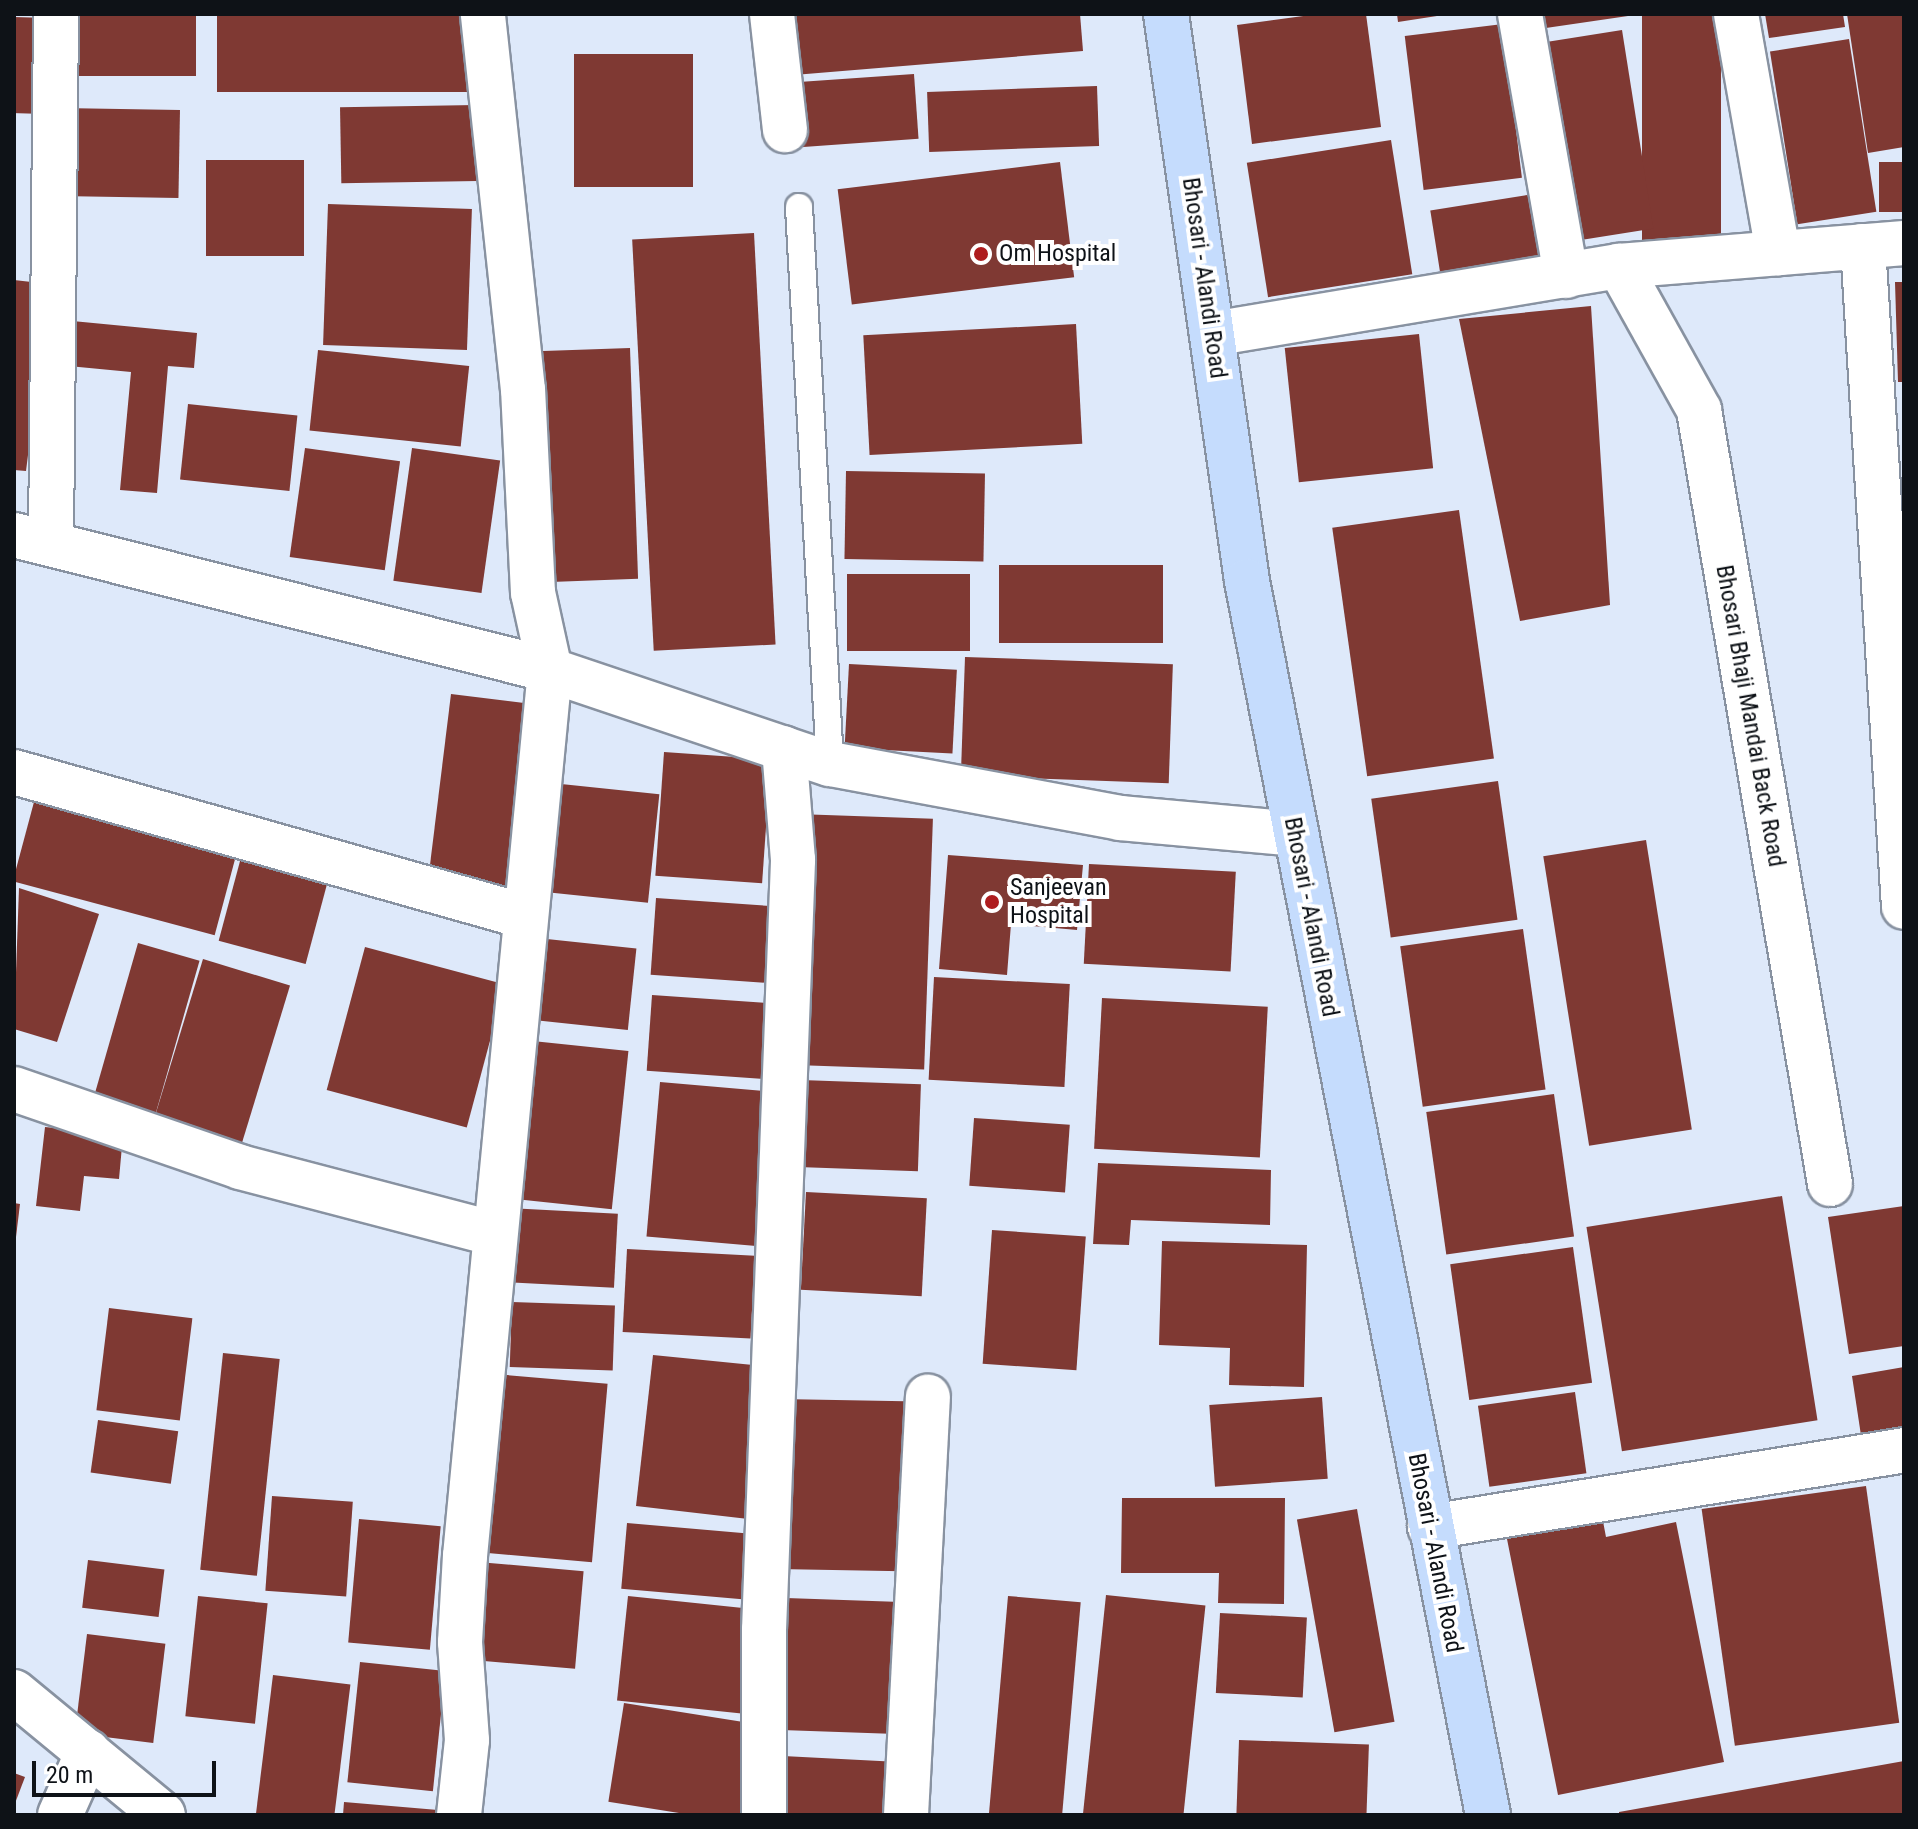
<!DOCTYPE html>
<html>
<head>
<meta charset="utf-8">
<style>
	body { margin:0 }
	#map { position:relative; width:1918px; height:1829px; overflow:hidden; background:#dee9fa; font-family:"Roboto Condensed",sans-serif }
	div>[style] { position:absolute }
	.building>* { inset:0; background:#7f3933; transform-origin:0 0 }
	.roads { filter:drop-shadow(2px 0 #8892a1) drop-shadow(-2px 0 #8892a1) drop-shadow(0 2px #8892a1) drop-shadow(0 -2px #8892a1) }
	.service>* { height:26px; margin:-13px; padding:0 13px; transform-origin:13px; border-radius:13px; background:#fff }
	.minor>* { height:44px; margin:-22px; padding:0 22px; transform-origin:22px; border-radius:22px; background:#fff }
	.primary>* { height:44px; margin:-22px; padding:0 22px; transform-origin:22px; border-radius:22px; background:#c5dcfd }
	.dots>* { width:22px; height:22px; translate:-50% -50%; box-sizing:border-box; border:4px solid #fff; border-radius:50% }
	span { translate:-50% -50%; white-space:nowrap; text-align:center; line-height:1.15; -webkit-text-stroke:8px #fff; paint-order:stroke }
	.poi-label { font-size:24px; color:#0e1217 }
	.left { translate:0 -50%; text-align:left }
	.street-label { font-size:24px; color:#0e1217 }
	.frame { position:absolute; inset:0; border:16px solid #0e1217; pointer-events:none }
	.scale { position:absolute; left:32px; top:1761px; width:184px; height:36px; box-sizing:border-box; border:4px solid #0e1217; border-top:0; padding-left:10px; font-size:24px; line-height:28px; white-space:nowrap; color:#0e1217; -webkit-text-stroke:6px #fff; paint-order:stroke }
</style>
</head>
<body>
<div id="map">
	<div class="building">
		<div style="left:76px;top:14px;width:120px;height:62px"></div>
		<div style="left:217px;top:14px;width:250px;height:78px"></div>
		<div style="clip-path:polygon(790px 14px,1080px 14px,1083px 51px,794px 75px)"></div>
		<div style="clip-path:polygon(1318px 14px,1366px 14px,1381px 127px,1252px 144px,1237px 25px)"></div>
		<div style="clip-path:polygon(1397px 14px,1437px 14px,1437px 16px,1398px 22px)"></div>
		<div style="clip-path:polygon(1537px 14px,1627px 14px,1628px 16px,1539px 29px)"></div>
		<div style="left:1642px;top:14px;width:79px;height:229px"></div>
		<div style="clip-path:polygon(1765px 14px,1843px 14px,1845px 27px,1769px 38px)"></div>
		<div style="clip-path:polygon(1847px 14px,1904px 14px,1904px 147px,1868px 153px)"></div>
		<div style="left:14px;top:17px;width:25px;height:96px;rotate:2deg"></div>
		<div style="left:1503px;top:24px;width:155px;height:99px;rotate:83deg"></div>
		<div style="left:1622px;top:30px;width:201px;height:83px;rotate:81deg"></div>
		<div style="left:1849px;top:39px;width:175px;height:80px;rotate:81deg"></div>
		<div style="left:693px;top:54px;width:133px;height:119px;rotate:90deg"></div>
		<div style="left:914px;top:74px;width:65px;height:126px;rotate:86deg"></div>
		<div style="left:1097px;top:86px;width:60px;height:170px;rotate:88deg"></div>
		<div style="left:476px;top:105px;width:76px;height:136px;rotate:89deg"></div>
		<div style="left:61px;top:108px;width:119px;height:88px;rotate:1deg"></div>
		<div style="left:1391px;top:140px;width:136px;height:146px;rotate:81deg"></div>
		<div style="left:304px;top:160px;width:96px;height:98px;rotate:90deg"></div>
		<div style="left:1060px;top:162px;width:116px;height:224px;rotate:83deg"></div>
		<div style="left:1904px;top:162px;width:50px;height:25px;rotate:90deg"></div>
		<div style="left:1534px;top:194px;width:63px;height:105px;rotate:81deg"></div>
		<div style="left:328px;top:204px;width:144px;height:141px;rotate:2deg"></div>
		<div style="left:754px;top:233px;width:412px;height:122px;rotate:87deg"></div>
		<div style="clip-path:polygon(14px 280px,49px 284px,26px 471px,14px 470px)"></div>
		<div style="clip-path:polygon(1895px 282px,1904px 282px,1904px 382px,1898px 382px)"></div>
		<div style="clip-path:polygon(1591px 306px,1610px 605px,1520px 621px,1459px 319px)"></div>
		<div style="clip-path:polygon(62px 320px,197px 333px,194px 368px,168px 366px,157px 493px,120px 490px,131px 372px,58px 365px)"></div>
		<div style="left:1076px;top:324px;width:120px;height:213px;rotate:87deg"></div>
		<div style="left:1419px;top:334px;width:135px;height:135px;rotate:84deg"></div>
		<div style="left:630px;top:348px;width:231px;height:101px;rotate:88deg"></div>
		<div style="left:318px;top:350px;width:152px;height:81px;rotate:6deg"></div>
		<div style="left:188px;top:404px;width:110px;height:76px;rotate:6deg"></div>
		<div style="left:305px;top:448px;width:96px;height:110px;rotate:8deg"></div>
		<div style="left:412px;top:448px;width:89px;height:134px;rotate:8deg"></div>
		<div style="left:846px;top:471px;width:139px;height:88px;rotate:1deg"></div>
		<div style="left:1459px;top:510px;width:251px;height:128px;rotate:82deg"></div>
		<div style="left:999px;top:565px;width:164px;height:78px"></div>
		<div style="left:847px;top:574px;width:123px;height:77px"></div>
		<div style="left:965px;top:657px;width:208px;height:119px;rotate:2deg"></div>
		<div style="left:849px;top:664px;width:108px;height:84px;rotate:3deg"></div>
		<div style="left:451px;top:694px;width:92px;height:186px;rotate:7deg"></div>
		<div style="left:664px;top:752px;width:107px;height:124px;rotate:4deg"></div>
		<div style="left:1498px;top:781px;width:140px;height:128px;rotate:82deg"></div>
		<div style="left:542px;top:782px;width:118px;height:109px;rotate:6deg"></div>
		<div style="left:34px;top:802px;width:209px;height:82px;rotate:15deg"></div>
		<div style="left:797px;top:814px;width:136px;height:251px;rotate:2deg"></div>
		<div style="left:1646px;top:840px;width:293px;height:104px;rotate:81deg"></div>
		<div style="left:243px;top:850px;width:90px;height:94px;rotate:15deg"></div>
		<div style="clip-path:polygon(948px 855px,1083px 865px,1077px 930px,1011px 924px,1007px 975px,939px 969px)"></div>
		<div style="left:1089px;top:864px;width:147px;height:100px;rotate:3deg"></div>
		<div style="clip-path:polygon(19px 888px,99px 914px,57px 1042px,14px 1029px)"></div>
		<div style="left:656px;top:898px;width:119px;height:77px;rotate:4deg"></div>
		<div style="left:1523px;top:929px;width:162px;height:124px;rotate:82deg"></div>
		<div style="left:528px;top:937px;width:109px;height:82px;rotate:6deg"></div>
		<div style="left:138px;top:943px;width:64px;height:164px;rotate:16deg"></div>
		<div style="left:365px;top:947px;width:145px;height:148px;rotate:15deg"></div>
		<div style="left:203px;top:959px;width:91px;height:176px;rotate:17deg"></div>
		<div style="left:934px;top:977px;width:136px;height:103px;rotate:3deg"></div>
		<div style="left:652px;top:995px;width:122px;height:76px;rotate:4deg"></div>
		<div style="left:1102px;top:998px;width:166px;height:151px;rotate:3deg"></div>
		<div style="left:523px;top:1040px;width:106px;height:159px;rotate:6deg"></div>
		<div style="left:801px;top:1080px;width:120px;height:87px;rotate:2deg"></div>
		<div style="left:660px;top:1082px;width:113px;height:155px;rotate:5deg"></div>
		<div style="left:1554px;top:1094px;width:144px;height:129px;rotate:82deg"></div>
		<div style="left:974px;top:1118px;width:96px;height:68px;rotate:4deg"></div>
		<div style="clip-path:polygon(45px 1127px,123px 1135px,119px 1179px,84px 1176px,80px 1211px,36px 1206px)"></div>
		<div style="clip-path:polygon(1098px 1163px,1271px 1170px,1270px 1225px,1131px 1220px,1129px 1245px,1093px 1244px)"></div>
		<div style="left:806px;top:1192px;width:121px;height:98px;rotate:3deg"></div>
		<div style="left:1782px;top:1196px;width:227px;height:198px;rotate:81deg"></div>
		<div style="clip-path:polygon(14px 1203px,20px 1204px,16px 1237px,14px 1237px)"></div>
		<div style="clip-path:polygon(1904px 1206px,1904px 1346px,1849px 1354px,1828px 1217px)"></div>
		<div style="left:507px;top:1208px;width:111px;height:74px;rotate:3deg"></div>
		<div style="left:992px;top:1230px;width:94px;height:134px;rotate:4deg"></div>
		<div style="clip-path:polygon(1162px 1241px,1307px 1245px,1304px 1387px,1229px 1385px,1230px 1348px,1159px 1345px)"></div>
		<div style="left:1573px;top:1247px;width:137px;height:124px;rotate:82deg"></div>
		<div style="left:627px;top:1249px;width:128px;height:83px;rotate:3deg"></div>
		<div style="left:512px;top:1302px;width:103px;height:65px;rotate:2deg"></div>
		<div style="left:109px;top:1308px;width:84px;height:103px;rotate:7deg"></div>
		<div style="left:223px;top:1353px;width:57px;height:218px;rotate:6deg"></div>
		<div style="clip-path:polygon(653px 1355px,753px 1365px,757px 1520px,636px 1506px)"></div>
		<div style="clip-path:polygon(1904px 1367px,1904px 1435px,1862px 1442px,1852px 1376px)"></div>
		<div style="left:495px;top:1374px;width:113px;height:179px;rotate:5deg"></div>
		<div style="left:1575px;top:1392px;width:82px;height:98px;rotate:82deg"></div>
		<div style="left:1322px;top:1397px;width:82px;height:113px;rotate:86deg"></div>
		<div style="left:780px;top:1399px;width:125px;height:170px;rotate:1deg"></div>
		<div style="left:98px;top:1420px;width:81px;height:53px;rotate:8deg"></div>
		<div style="left:1866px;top:1486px;width:239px;height:166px;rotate:82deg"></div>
		<div style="left:272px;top:1496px;width:81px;height:95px;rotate:4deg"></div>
		<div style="clip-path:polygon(1122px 1498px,1285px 1498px,1284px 1604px,1218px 1603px,1219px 1573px,1121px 1573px)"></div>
		<div style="left:1357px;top:1509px;width:216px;height:61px;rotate:80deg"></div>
		<div style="clip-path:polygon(1602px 1516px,1606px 1537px,1676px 1522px,1724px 1762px,1558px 1795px,1506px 1534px)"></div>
		<div style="left:359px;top:1519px;width:82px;height:124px;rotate:5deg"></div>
		<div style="left:627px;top:1523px;width:133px;height:66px;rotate:5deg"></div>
		<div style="left:88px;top:1560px;width:77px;height:48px;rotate:7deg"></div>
		<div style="left:478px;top:1562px;width:106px;height:98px;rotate:5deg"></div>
		<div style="left:1106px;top:1595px;width:100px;height:221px;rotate:6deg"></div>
		<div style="left:198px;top:1596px;width:70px;height:121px;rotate:6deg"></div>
		<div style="left:628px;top:1596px;width:130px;height:105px;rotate:6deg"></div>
		<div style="left:1008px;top:1596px;width:73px;height:220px;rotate:5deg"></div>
		<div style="left:786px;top:1598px;width:115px;height:132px;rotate:2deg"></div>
		<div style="left:1220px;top:1613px;width:87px;height:80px;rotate:3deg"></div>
		<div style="left:87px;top:1634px;width:79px;height:100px;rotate:7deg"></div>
		<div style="left:360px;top:1662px;width:86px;height:121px;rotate:6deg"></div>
		<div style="left:273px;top:1675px;width:78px;height:141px;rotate:7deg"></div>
		<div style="left:624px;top:1703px;width:132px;height:100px;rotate:9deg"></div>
		<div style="left:1239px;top:1740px;width:130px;height:75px;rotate:2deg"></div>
		<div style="left:783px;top:1756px;width:121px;height:59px;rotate:3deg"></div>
		<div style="clip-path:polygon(1904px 1761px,1904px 1815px,1619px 1815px,1619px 1812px)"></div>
		<div style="clip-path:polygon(14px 1773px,25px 1777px,14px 1806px)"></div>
		<div style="clip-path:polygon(344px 1802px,438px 1810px,437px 1815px,343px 1815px)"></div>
	</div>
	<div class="roads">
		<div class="service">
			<div style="left:799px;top:207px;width:558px;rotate:86.81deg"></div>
		</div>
		<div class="minor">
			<div style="left:772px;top:14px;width:117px;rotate:83.6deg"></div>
			<div style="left:1520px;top:14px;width:266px;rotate:80deg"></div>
			<div style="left:1736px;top:14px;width:243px;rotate:80deg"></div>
			<div style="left:1863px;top:246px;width:662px;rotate:86.45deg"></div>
			<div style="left:1619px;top:266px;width:165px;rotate:60.9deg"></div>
			<div style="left:1699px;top:410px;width:785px;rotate:80.39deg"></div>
			<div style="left:1212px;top:334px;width:413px;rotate:-9.5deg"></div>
			<div style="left:1619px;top:266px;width:286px;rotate:-4.6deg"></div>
			<div style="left:14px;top:535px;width:553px;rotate:14.14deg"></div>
			<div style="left:550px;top:670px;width:295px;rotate:18.6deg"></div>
			<div style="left:830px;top:764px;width:295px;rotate:10.5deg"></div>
			<div style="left:1120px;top:818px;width:176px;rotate:5.2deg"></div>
			<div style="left:51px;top:543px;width:529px;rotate:-89.46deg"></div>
			<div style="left:14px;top:772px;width:530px;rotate:15.77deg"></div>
			<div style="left:14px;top:1089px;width:239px;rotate:19deg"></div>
			<div style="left:240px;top:1167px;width:260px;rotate:14.7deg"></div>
			<div style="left:1430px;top:1527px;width:480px;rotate:-9.2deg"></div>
			<div style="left:14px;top:1692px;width:193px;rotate:39.5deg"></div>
			<div style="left:60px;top:1815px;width:69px;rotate:-66deg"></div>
			<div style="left:459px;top:1815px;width:75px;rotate:-83.9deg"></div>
			<div style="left:467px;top:1740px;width:98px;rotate:-94.1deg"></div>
			<div style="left:460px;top:1642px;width:86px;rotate:-86.7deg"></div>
			<div style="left:465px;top:1556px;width:890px;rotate:-84.52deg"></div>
			<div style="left:550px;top:670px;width:79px;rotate:-102.4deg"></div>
			<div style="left:533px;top:593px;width:203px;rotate:-92.8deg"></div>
			<div style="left:523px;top:390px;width:378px;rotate:-96.1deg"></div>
			<div style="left:764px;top:1815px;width:185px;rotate:-90deg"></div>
			<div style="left:764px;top:1630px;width:771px;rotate:-87.84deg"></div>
			<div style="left:793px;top:860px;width:112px;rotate:-94.6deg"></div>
			<div style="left:906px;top:1815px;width:419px;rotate:-87deg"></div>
		</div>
		<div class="primary">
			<div style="left:1166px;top:14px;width:573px;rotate:81.87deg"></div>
			<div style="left:1247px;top:581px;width:1257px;rotate:78.95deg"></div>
		</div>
	</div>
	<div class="dots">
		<div style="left:981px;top:254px;background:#ae1c1e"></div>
		<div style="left:992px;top:902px;background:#ae1c1e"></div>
	</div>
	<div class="poi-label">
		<span class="left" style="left:999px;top:254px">Om Hospital</span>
		<span class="left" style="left:1010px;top:902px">Sanjeevan<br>Hospital</span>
	</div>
	<div class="street-label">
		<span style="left:1204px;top:278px;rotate:82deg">Bhosari - Alandi Road</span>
		<span style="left:1750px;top:716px;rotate:80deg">Bhosari Bhaji Mandai Back Road</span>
		<span style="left:1311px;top:917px;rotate:79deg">Bhosari - Alandi Road</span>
		<span style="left:1435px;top:1553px;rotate:79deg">Bhosari - Alandi Road</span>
	</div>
	<div class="frame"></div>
	<div class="scale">20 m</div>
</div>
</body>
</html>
